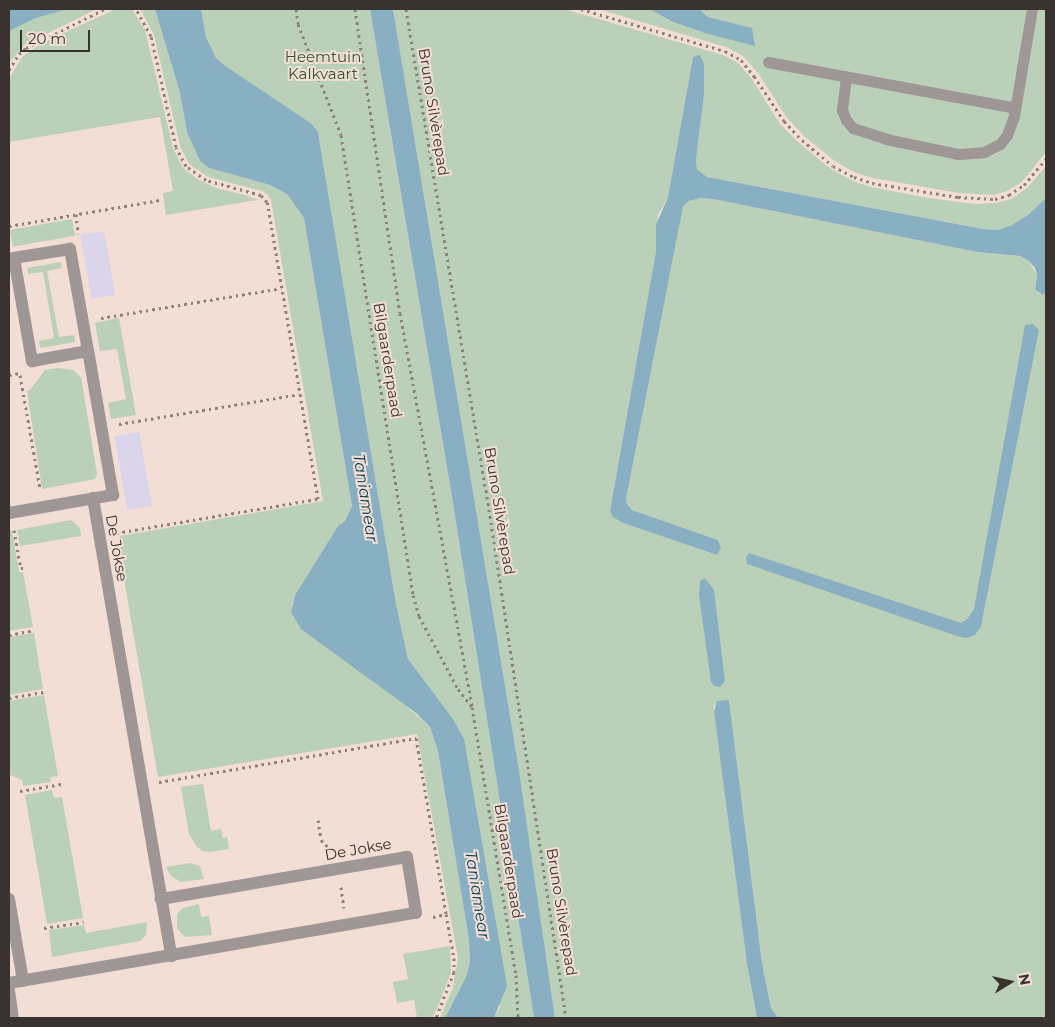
<!DOCTYPE html>
<html>
<head>
<meta charset="utf-8">
<style>
	body { margin:0 }
	#map { position:relative; width:1055px; height:1027px; overflow:hidden; background:#f2ded4; font-family:Montserrat,sans-serif }
	div>[style] { position:absolute }
	.industrial>* { inset:0; background:#dad5eb; transform-origin:0 0 }
	.green>* { inset:0; background:#bbd0b9; transform-origin:0 0 }
	.water>* { inset:0; background:#89b0c2 }
	.path>* { height:3px; margin-top:-1.5px; transform-origin:0; background:repeating-linear-gradient(90deg,#8d8079 0 2.5px,transparent 0 6.5px) }
	.service>* { height:11px; margin:-5.5px; padding:0 5.5px; transform-origin:5.5px; border-radius:5.5px; background:#9f9696 }
	.minor>* { height:12px; margin:-6px; padding:0 6px; transform-origin:6px; border-radius:6px; background:#9f9696 }
	span { translate:-50% -50%; white-space:nowrap; text-align:center; line-height:1.15; -webkit-text-stroke:4px #f2ded4; paint-order:stroke }
	.park-label { font-size:15px; color:#2f562d }
	.street-label { font-size:15px; color:#39322e }
	.water-label { font-size:16px; color:#063f52; font-style:italic }
	.frame { position:absolute; inset:0; border:10px solid #39322e; pointer-events:none }
	.north { position:absolute; left:985px; top:957px; width:50px; height:50px; -webkit-text-stroke:4px #f2ded4; paint-order:stroke; rotate:80deg; font-size:14px; font-weight:700; line-height:20px; text-align:center; color:#39322e }
	.north::after { content:''; display:block; margin:auto; width:18px; height:22px; background:#39322e; clip-path:polygon(50% 0,100% 100%,50% 72%,0 100%) }
	.scale { position:absolute; left:20px; top:30px; width:70px; height:22px; box-sizing:border-box; border:2px solid #39322e; border-top:0; padding-left:6px; font-size:15px; line-height:18px; white-space:nowrap; color:#39322e; -webkit-text-stroke:4px #f2ded4; paint-order:stroke }
</style>
</head>
<body>
<div id="map">
	<div class="industrial">
		<div style="left:104px;top:231px;width:65px;height:24px;rotate:80deg"></div>
		<div style="left:139px;top:432px;width:75px;height:25px;rotate:80deg"></div>
	</div>
	<div class="green">
		<div style="clip-path:polygon(68px 9px,97px 9px,24px 45px,9px 63px,9px 31px,36px 18px)"></div>
		<div style="clip-path:polygon(116px 9px,132px 9px,145px 30px,173px 148px,183px 168px,197px 179px,216px 188px,245px 195px,262px 201px,257px 200px,166px 215px,163px 193px,173px 191px,160px 117px,9px 142px,9px 79px,22px 57px,40px 44px)"></div>
		<div style="clip-path:polygon(140px 9px,155px 9px,180px 93px,187px 132px,200px 161px,209px 168px,270px 185px,287px 194px,304px 218px,352px 506px,345px 521px,338px 526px,295px 595px,292px 606px,430px 727px,438px 751px,469px 940px,470px 962px,466px 977px,445px 1018px,440px 1018px,453px 987px,458px 958px,417px 734px,158px 777px,118px 544px,120px 536px,323px 501px,271px 200px,267px 194px,262px 191px,208px 177px,189px 164px,180px 146px,154px 35px)"></div>
		<div style="clip-path:polygon(201px 9px,370px 9px,453px 503px,534px 1018px,494px 1018px,500px 1007px,427px 687px,408px 659px,396px 604px,318px 132px,312px 124px,223px 65px,216px 58px,206px 37px)"></div>
		<div style="clip-path:polygon(evenodd,393px 9px,564px 9px,723px 55px,738px 63px,751px 78px,780px 124px,799px 143px,831px 169px,853px 181px,871px 187px,928px 198px,976px 204px,995px 203px,1011px 199px,1027px 188px,1046px 166px,1046px 198px,1028px 215px,1012px 225px,998px 230px,983px 229px,707px 177px,697px 169px,696px 160px,704px 95px,704px 64px,693px 57px,668px 197px,658px 215px,656px 251px,610px 511px,623px 523px,717px 555px,718px 540px,632px 510px,627px 504px,626px 499px,680px 213px,683px 206px,689px 201px,700px 198px,713px 199px,977px 252px,1020px 256px,1029px 261px,1037px 275px,1035px 290px,1039px 294px,1046px 292px,1046px 1018px,778px 1018px,771px 1008px,762px 963px,729px 700px,714px 705px,714px 712px,747px 964px,757px 1018px,555px 1018px,518px 764px,393px 9px,1039px 330px,981px 627px,975px 635px,961px 623px,967px 619px,974px 609px,1039px 330px)"></div>
		<div style="clip-path:polygon(598px 9px,649px 9px,673px 22px,708px 34px,754px 45px,751px 28px,708px 17px,699px 9px,1046px 9px,1046px 152px,1022px 182px,1007px 191px,994px 195px,959px 193px,873px 178px,856px 173px,836px 162px,805px 137px,787px 118px,758px 73px,743px 56px,726px 47px)"></div>
		<div style="left:72px;top:219px;width:17px;height:63px;rotate:80deg"></div>
		<div style="clip-path:polygon(61px 262px,62px 268px,47px 271px,59px 337px,74px 335px,75px 342px,40px 348px,39px 341px,54px 338px,43px 272px,28px 274px,27px 268px)"></div>
		<div style="clip-path:polygon(119px 318px,136px 415px,111px 419px,108px 403px,126px 399px,117px 349px,100px 351px,95px 323px)"></div>
		<div style="clip-path:polygon(58px 368px,73px 370px,81px 377px,97px 474px,95px 479px,42px 489px,27px 391px,30px 390px,45px 370px)"></div>
		<div style="clip-path:polygon(71px 520px,80px 528px,81px 536px,20px 546px,17px 530px)"></div>
		<div style="clip-path:polygon(12px 530px,19px 572px,23px 572px,33px 627px,9px 631px,9px 531px)"></div>
		<div style="clip-path:polygon(34px 633px,43px 689px,9px 695px,9px 637px)"></div>
		<div style="clip-path:polygon(44px 695px,58px 776px,50px 777px,51px 782px,23px 786px,22px 780px,10px 775px,9px 766px,9px 701px)"></div>
		<div style="clip-path:polygon(203px 784px,211px 831px,221px 829px,223px 838px,227px 837px,229px 849px,210px 852px,203px 851px,197px 847px,189px 834px,181px 787px)"></div>
		<div style="clip-path:polygon(52px 790px,54px 798px,62px 797px,83px 918px,47px 924px,25px 795px)"></div>
		<div style="clip-path:polygon(190px 863px,200px 866px,204px 879px,181px 882px,171px 876px,166px 867px)"></div>
		<div style="clip-path:polygon(199px 904px,201px 917px,209px 916px,212px 935px,185px 937px,177px 928px,177px 914px,183px 908px)"></div>
		<div style="clip-path:polygon(147px 922px,146px 935px,140px 941px,52px 957px,49px 930px,84px 925px,86px 933px)"></div>
		<div style="clip-path:polygon(450px 946px,451px 972px,437px 1009px,432px 1018px,417px 1018px,414px 1000px,397px 1003px,393px 982px,408px 979px,403px 954px)"></div>
	</div>
	<div class="water">
		<div style="clip-path:polygon(9px 9px,68px 9px,36px 18px,9px 31px)"></div>
		<div style="clip-path:polygon(155px 9px,201px 9px,206px 37px,216px 58px,224px 65px,312px 124px,318px 132px,396px 604px,408px 659px,453px 719px,464px 739px,507px 986px,494px 1018px,445px 1018px,466px 977px,470px 962px,469px 940px,438px 751px,430px 727px,416px 713px,301px 629px,291px 612px,295px 595px,338px 526px,345px 521px,352px 506px,304px 218px,287px 194px,270px 185px,209px 168px,200px 161px,187px 132px,180px 93px)"></div>
		<div style="clip-path:polygon(370px 9px,393px 9px,518px 764px,555px 1018px,534px 1018px,453px 503px)"></div>
		<div style="clip-path:polygon(649px 9px,699px 9px,708px 17px,752px 28px,755px 46px,708px 34px,673px 22px)"></div>
		<div style="clip-path:polygon(700px 55px,704px 64px,704px 95px,696px 160px,697px 169px,707px 177px,983px 229px,998px 230px,1012px 225px,1028px 215px,1046px 198px,1046px 292px,1043px 295px,1035px 290px,1037px 275px,1035px 268px,1029px 261px,1020px 256px,977px 252px,713px 199px,700px 198px,689px 201px,683px 206px,626px 499px,627px 504px,632px 510px,718px 540px,721px 548px,717px 555px,623px 523px,613px 517px,610px 511px,656px 251px,656px 225px,668px 197px,693px 57px)"></div>
		<div style="clip-path:polygon(1033px 324px,1039px 330px,981px 627px,975px 635px,966px 638px,957px 636px,747px 564px,746px 557px,749px 553px,961px 623px,967px 619px,974px 609px,1025px 325px)"></div>
		<div style="clip-path:polygon(705px 578px,714px 590px,725px 681px,720px 687px,714px 686px,711px 682px,699px 595px,700px 581px)"></div>
		<div style="clip-path:polygon(729px 700px,762px 963px,771px 1008px,778px 1018px,757px 1018px,747px 964px,714px 712px,717px 701px)"></div>
	</div>
	<div class="path">
		<div style="left:296px;top:9px;width:15px;rotate:82deg"></div>
		<div style="left:298px;top:24px;width:119px;rotate:68.8deg"></div>
		<div style="left:341px;top:135px;width:466px;rotate:81.1deg"></div>
		<div style="left:413px;top:595px;width:22px;rotate:74deg"></div>
		<div style="left:419px;top:616px;width:83px;rotate:61.9deg"></div>
		<div style="left:458px;top:689px;width:23px;rotate:52deg"></div>
		<div style="left:355px;top:9px;width:307px;rotate:81.6deg"></div>
		<div style="left:400px;top:313px;width:401px;rotate:79.6deg"></div>
		<div style="left:472px;top:707px;width:272px;rotate:80.7deg"></div>
		<div style="left:516px;top:975px;width:43px;rotate:87.3deg"></div>
		<div style="left:406px;top:9px;width:488px;rotate:80.6deg"></div>
		<div style="left:486px;top:490px;width:534px;rotate:81.38deg"></div>
		<div style="left:581px;top:9px;width:150px;rotate:16.3deg"></div>
		<div style="left:725px;top:51px;width:18px;rotate:29deg"></div>
		<div style="left:741px;top:60px;width:21px;rotate:51deg"></div>
		<div style="left:754px;top:76px;width:54px;rotate:56.3deg"></div>
		<div style="left:784px;top:121px;width:26px;rotate:47deg"></div>
		<div style="left:802px;top:140px;width:40px;rotate:40deg"></div>
		<div style="left:833px;top:166px;width:24px;rotate:28deg"></div>
		<div style="left:854px;top:177px;width:19px;rotate:18deg"></div>
		<div style="left:872px;top:183px;width:87px;rotate:9.2deg"></div>
		<div style="left:958px;top:197px;width:37px;rotate:3deg"></div>
		<div style="left:995px;top:199px;width:15px;rotate:-16deg"></div>
		<div style="left:1009px;top:195px;width:18px;rotate:-34deg"></div>
		<div style="left:1024px;top:185px;width:34px;rotate:-50deg"></div>
		<div style="left:9px;top:70px;width:19px;rotate:-58deg"></div>
		<div style="left:19px;top:54px;width:9px;rotate:-41deg"></div>
		<div style="left:26px;top:48px;width:88px;rotate:-26.3deg"></div>
		<div style="left:76px;top:214px;width:20px;rotate:84deg"></div>
		<div style="left:9px;top:226px;width:153px;rotate:-9.8deg"></div>
		<div style="left:101px;top:318px;width:183px;rotate:-9.4deg"></div>
		<div style="left:9px;top:375px;width:11px;rotate:-10deg"></div>
		<div style="left:20px;top:375px;width:116px;rotate:80deg"></div>
		<div style="left:119px;top:424px;width:183px;rotate:-9.4deg"></div>
		<div style="left:14px;top:530px;width:39px;rotate:80deg"></div>
		<div style="left:21px;top:568px;width:2px"></div>
		<div style="left:116px;top:533px;width:205px;rotate:-9.6deg"></div>
		<div style="left:318px;top:499px;width:301px;rotate:-99.7deg"></div>
		<div style="left:267px;top:202px;width:9px;rotate:-131deg"></div>
		<div style="left:261px;top:195px;width:57px;rotate:-164.7deg"></div>
		<div style="left:206px;top:180px;width:24px;rotate:-145deg"></div>
		<div style="left:186px;top:166px;width:21px;rotate:-118deg"></div>
		<div style="left:176px;top:147px;width:114px;rotate:-102.7deg"></div>
		<div style="left:151px;top:36px;width:31px;rotate:-119deg"></div>
		<div style="left:9px;top:635px;width:25px;rotate:-11deg"></div>
		<div style="left:9px;top:698px;width:36px;rotate:-10deg"></div>
		<div style="left:159px;top:782px;width:261px;rotate:-9.7deg"></div>
		<div style="left:416px;top:738px;width:179px;rotate:80.3deg"></div>
		<div style="left:20px;top:791px;width:42px;rotate:-9.7deg"></div>
		<div style="left:318px;top:820px;width:20px;rotate:81deg"></div>
		<div style="left:321px;top:840px;width:17px;rotate:45deg"></div>
		<div style="left:341px;top:887px;width:21px;rotate:82deg"></div>
		<div style="left:433px;top:917px;width:13px;rotate:-13deg"></div>
		<div style="left:446px;top:914px;width:45px;rotate:79.7deg"></div>
		<div style="left:454px;top:958px;width:14px;rotate:90deg"></div>
		<div style="left:454px;top:972px;width:49px;rotate:111.4deg"></div>
		<div style="left:44px;top:928px;width:40px;rotate:-8.5deg"></div>
	</div>
	<div class="service">
		<div style="left:768px;top:62px;width:251px;rotate:10.5deg"></div>
		<div style="left:846px;top:77px;width:33px;rotate:97deg"></div>
		<div style="left:842px;top:110px;width:11px;rotate:68deg"></div>
		<div style="left:846px;top:120px;width:11px;rotate:49deg"></div>
		<div style="left:853px;top:128px;width:35px;rotate:18deg"></div>
		<div style="left:886px;top:139px;width:74px;rotate:11.8deg"></div>
		<div style="left:958px;top:154px;width:26px;rotate:-4deg"></div>
		<div style="left:984px;top:152px;width:18px;rotate:-27deg"></div>
		<div style="left:1000px;top:144px;width:11px;rotate:-52deg"></div>
		<div style="left:1007px;top:135px;width:20px;rotate:-70deg"></div>
		<div style="left:1014px;top:116px;width:109px;rotate:-80.5deg"></div>
		<div style="left:9px;top:990px;width:28px;rotate:82deg"></div>
	</div>
	<div class="minor">
		<div style="left:93px;top:498px;width:465px;rotate:80.3deg"></div>
		<div style="left:9px;top:513px;width:106px;rotate:-9.8deg"></div>
		<div style="left:113px;top:495px;width:146px;rotate:-99.8deg"></div>
		<div style="left:88px;top:351px;width:104px;rotate:-100deg"></div>
		<div style="left:70px;top:249px;width:57px;rotate:170.9deg"></div>
		<div style="left:14px;top:258px;width:105px;rotate:80.1deg"></div>
		<div style="left:32px;top:361px;width:57px;rotate:-10.1deg"></div>
		<div style="left:9px;top:899px;width:83px;rotate:80.3deg"></div>
		<div style="left:9px;top:983px;width:413px;rotate:-9.8deg"></div>
		<div style="left:416px;top:913px;width:57px;rotate:-99.1deg"></div>
		<div style="left:407px;top:857px;width:250px;rotate:170.3deg"></div>
	</div>
	<div class="park-label">
		<span style="left:323px;top:65px">Heemtuin<br>Kalkvaart</span>
	</div>
	<div class="street-label">
		<span style="left:434px;top:112px;rotate:81deg">Bruno Silvèrepad</span>
		<span style="left:388px;top:360px;rotate:81deg">Bilgaarderpaad</span>
		<span style="left:500px;top:511px;rotate:81deg">Bruno Silvèrepad</span>
		<span style="left:117px;top:548px;rotate:80deg">De Jokse</span>
		<span style="left:358px;top:849px;rotate:-10deg">De Jokse</span>
		<span style="left:509px;top:861px;rotate:81deg">Bilgaarderpaad</span>
		<span style="left:562px;top:912px;rotate:81deg">Bruno Silvèrepad</span>
	</div>
	<div class="water-label">
		<span style="left:365px;top:498px;rotate:81deg">Taniamear</span>
		<span style="left:477px;top:895px;rotate:81deg">Taniamear</span>
	</div>
	<div class="frame"></div>
	<div class="north">N</div>
	<div class="scale">20 m</div>
</div>
</body>
</html>
